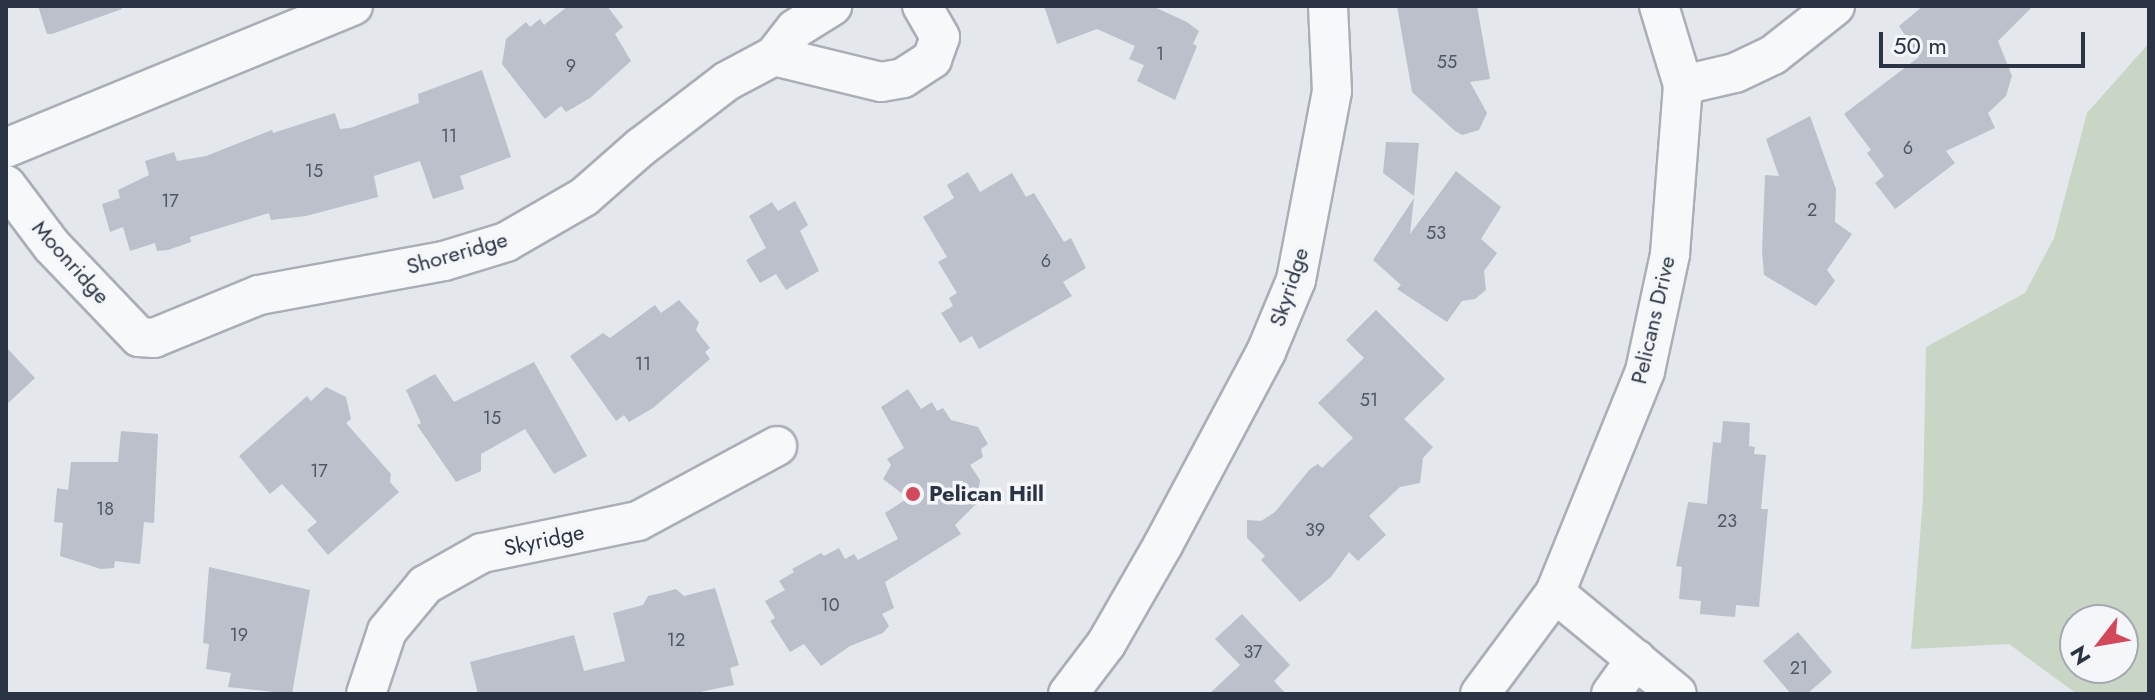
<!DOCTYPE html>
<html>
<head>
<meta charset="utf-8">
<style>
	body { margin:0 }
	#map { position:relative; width:2155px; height:700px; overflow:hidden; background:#e4e7ec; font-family:Jost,sans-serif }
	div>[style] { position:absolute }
	.green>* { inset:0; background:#c9d6c5 }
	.building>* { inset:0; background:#bbc0ca }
	.roads { filter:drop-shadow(2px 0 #a9aeb7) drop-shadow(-2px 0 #a9aeb7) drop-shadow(0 2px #a9aeb7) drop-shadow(0 -2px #a9aeb7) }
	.minor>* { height:38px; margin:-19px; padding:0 19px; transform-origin:19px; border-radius:19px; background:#f7f8fa }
	.dots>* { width:22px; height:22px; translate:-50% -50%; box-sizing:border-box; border:4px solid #f4f6f9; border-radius:50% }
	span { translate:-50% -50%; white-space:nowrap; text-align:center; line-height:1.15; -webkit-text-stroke:7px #f4f6f9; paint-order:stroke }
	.number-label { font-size:18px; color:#4f5766 }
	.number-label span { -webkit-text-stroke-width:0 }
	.street-label { font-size:22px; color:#2b3445 }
	.poi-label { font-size:22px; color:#2b3445; font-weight:700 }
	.left { translate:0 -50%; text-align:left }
	.frame { position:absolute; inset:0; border:8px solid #2b3445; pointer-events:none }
	.north { position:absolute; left:2059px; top:604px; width:80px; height:80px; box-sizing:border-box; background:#f4f6f9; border:2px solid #a4a8b1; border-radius:50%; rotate:239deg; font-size:22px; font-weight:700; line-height:32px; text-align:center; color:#2b3445 }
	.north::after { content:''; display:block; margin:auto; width:28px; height:36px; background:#d1495b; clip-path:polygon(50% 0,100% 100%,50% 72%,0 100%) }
	.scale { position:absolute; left:1879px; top:32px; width:206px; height:36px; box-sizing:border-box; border:4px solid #2b3445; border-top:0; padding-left:10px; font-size:24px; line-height:28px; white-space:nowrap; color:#2b3445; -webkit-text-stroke:6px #f4f6f9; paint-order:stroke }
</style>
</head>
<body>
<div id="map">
	<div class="green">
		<div style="clip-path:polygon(evenodd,2149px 43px,2149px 694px,2077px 694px,2009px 644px,1911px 649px,1923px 499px,1926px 347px,2025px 293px,2054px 238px,2087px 113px,2149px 43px,2075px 620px,2123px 620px,2123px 668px,2075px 668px,2075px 620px)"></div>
	</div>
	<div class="building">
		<div style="clip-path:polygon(38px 6px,121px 6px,122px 9px,52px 34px,47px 34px)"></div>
		<div style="clip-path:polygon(568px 6px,607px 6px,623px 27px,615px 34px,631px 61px,590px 98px,566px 112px,561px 106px,545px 119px,502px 64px,506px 39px,526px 22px,530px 27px,540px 19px,544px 25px)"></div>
		<div style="clip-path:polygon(1044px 6px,1152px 6px,1187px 22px,1199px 31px,1193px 44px,1197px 46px,1175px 100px,1137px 81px,1144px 65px,1129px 59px,1135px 46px,1097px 29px,1057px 44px)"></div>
		<div style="clip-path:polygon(1397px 6px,1477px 6px,1490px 79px,1470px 82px,1487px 113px,1479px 130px,1462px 135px,1455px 131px,1412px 92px)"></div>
		<div style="clip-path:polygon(1923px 6px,2033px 6px,1998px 41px,2012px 76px,2006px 96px,1988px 113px,1995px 128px,1946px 151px,1955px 163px,1895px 209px,1875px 183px,1884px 176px,1867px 153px,1871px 150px,1844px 114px,1919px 57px,1899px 26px)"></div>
		<div style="clip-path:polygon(482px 70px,511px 157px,460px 176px,464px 189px,433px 199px,420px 161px,374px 176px,378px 197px,306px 216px,271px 220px,269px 213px,190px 237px,191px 242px,168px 250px,157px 251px,155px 243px,130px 251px,123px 227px,110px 232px,102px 204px,120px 198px,118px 190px,149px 175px,145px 161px,174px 152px,177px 161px,206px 156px,272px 130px,273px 133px,335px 113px,340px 129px,350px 128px,419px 103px,418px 94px)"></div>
		<div style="clip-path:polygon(1810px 116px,1836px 189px,1835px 222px,1852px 234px,1827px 270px,1835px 281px,1816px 306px,1764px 275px,1762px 251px,1765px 175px,1779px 176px,1766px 139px)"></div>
		<div style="clip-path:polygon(1386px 142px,1419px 143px,1414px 196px,1383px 173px)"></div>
		<div style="clip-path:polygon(1456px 171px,1501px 207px,1481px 239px,1497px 253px,1484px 271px,1486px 290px,1475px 299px,1462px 301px,1447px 322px,1397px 289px,1401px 285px,1373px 260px,1414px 198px,1410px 234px)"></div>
		<div style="clip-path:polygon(968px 172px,980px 192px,1012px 173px,1026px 197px,1034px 193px,1064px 242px,1071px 238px,1086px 268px,1063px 282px,1072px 296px,979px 349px,972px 336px,960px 343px,941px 313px,953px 306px,949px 298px,957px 293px,938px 262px,947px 257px,923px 217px,954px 198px,947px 185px)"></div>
		<div style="clip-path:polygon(795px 201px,808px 225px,800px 231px,819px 271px,786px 290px,776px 274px,760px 283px,746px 260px,766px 248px,749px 216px,772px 202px,778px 211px)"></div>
		<div style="clip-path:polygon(679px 300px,699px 322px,696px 330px,710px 348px,705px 352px,710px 359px,653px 408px,629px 422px,624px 415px,616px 421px,570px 356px,603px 333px,610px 338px,655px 305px,661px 313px)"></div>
		<div style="clip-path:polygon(1376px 310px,1445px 379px,1404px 419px,1433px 447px,1423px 458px,1420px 483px,1400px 487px,1369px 516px,1386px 535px,1358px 561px,1349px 552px,1331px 577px,1300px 602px,1261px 560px,1265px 556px,1247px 538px,1247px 520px,1261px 521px,1275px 512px,1310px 469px,1318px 464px,1322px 468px,1353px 438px,1318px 403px,1364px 358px,1346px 340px)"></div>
		<div style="clip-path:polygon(6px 347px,35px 378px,6px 405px)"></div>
		<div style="clip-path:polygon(534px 362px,587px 456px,554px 474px,525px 429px,481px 454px,481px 471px,456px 482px,417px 425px,421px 423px,406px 390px,435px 374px,454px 402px)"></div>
		<div style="clip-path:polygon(326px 387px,346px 397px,351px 419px,346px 423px,391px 474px,390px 482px,399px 492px,328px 555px,307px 530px,317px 522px,282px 484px,270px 494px,239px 456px,307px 396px,311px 401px)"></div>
		<div style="clip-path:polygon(908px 389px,921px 409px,932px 402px,937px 411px,943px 408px,951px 420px,978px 427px,988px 444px,981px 449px,983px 457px,970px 465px,980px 480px,977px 503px,955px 525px,961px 534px,885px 582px,894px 608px,882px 614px,889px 626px,883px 633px,850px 646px,821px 666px,804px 644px,790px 652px,770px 621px,775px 618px,765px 601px,785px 590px,779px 581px,794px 572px,792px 569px,821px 553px,824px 556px,839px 548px,845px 559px,854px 554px,858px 560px,898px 539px,885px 513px,908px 498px,883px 479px,891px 465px,887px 459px,904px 448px,881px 407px)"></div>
		<div style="clip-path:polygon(1723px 421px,1750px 423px,1749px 446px,1755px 447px,1754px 454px,1766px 455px,1761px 509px,1768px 509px,1759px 607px,1736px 605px,1735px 617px,1700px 614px,1701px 601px,1679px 599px,1682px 567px,1676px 566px,1688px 502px,1707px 504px,1713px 442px,1721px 443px)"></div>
		<div style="clip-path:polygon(121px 431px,158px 434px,154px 523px,144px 522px,140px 564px,115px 561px,114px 568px,101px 569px,60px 556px,63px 523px,54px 522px,57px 488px,68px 490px,71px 462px,118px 462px)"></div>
		<div style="clip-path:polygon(209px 567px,310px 590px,292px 694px,228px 687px,231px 673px,206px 669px,209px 644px,203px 643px)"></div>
		<div style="clip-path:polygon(715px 588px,739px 665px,730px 668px,734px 685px,690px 694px,478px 694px,470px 662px,574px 635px,584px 671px,625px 661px,613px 613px,643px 605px,648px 596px,661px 593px,676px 589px,684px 596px)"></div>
		<div style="clip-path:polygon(1242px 614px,1290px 665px,1274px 681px,1286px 694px,1209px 694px,1240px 665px,1215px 639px)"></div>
		<div style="clip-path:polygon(1798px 632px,1832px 672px,1807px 694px,1791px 694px,1763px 661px)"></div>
	</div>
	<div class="roads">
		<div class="minor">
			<div style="left:774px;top:56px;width:110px;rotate:13.7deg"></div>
			<div style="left:881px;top:82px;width:22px;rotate:-10deg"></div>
			<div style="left:903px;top:78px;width:35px;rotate:-33deg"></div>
			<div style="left:932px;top:59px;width:23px;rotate:-70deg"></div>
			<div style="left:940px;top:37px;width:36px;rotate:-120deg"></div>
			<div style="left:1683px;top:85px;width:53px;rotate:-13deg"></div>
			<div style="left:1735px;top:73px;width:42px;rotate:-25.3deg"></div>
			<div style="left:1773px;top:55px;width:79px;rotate:-38.3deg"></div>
			<div style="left:6px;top:148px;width:375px;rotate:-22.3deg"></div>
			<div style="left:6px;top:185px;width:76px;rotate:53deg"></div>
			<div style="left:52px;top:246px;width:126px;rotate:46.3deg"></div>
			<div style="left:139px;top:337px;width:15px;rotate:4deg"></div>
			<div style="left:154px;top:338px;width:113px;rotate:-22.3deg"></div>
			<div style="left:259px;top:295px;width:188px;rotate:-10.4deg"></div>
			<div style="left:444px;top:261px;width:65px;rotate:-17deg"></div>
			<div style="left:506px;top:242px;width:90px;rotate:-30deg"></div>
			<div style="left:584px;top:197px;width:76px;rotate:-41.3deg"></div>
			<div style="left:641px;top:147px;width:108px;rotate:-37.5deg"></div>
			<div style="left:727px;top:81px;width:53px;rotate:-28deg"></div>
			<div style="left:774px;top:56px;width:34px;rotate:-52deg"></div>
			<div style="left:795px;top:29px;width:44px;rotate:-31.9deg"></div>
			<div style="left:1555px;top:593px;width:158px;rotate:39.6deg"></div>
			<div style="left:366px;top:694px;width:66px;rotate:-71.6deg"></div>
			<div style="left:387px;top:631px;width:60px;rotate:-50.4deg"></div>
			<div style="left:425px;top:585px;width:65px;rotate:-29.3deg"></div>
			<div style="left:482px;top:553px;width:159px;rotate:-11.6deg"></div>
			<div style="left:638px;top:521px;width:158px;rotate:-28.3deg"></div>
			<div style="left:1068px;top:694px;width:63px;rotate:-52.8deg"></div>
			<div style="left:1106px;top:644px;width:116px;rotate:-60.1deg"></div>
			<div style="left:1164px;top:543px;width:217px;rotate:-61.9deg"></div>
			<div style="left:1266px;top:352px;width:78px;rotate:-67.4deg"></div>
			<div style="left:1296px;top:280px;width:192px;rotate:-79.2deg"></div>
			<div style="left:1332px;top:91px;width:85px;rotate:-92.7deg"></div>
			<div style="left:1480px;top:694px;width:126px;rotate:-53.4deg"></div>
			<div style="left:1555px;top:593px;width:240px;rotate:-67.9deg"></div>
			<div style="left:1645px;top:371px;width:120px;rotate:-77.9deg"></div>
			<div style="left:1670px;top:254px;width:169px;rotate:-85.6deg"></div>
			<div style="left:1683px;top:85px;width:83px;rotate:-106.9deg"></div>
			<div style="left:1611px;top:694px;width:43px;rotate:-54.5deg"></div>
		</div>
	</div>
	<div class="dots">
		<div style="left:913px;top:494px;background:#d1495b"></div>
	</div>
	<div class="number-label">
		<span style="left:1160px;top:54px">1</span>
		<span style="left:1447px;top:62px">55</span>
		<span style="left:571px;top:66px">9</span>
		<span style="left:449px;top:136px">11</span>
		<span style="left:1908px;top:148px">6</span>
		<span style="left:314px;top:171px">15</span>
		<span style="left:170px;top:201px">17</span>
		<span style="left:1812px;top:210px">2</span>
		<span style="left:1436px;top:233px">53</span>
		<span style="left:1046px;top:261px">6</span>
		<span style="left:643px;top:364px">11</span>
		<span style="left:1369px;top:400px">51</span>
		<span style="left:492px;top:418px">15</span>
		<span style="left:319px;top:471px">17</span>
		<span style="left:105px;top:509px">18</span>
		<span style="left:1727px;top:521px">23</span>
		<span style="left:1315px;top:530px">39</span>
		<span style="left:830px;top:605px">10</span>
		<span style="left:239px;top:635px">19</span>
		<span style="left:676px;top:640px">12</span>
		<span style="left:1253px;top:652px">37</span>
		<span style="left:1799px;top:668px">21</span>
	</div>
	<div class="street-label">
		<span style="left:457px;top:253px;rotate:-16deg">Shoreridge</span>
		<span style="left:71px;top:262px;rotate:48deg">Moonridge</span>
		<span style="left:1289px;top:287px;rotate:-72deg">Skyridge</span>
		<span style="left:1653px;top:320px;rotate:-77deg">Pelicans Drive</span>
		<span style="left:544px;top:540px;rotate:-12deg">Skyridge</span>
	</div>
	<div class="poi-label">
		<span class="left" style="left:929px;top:494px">Pelican Hill</span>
	</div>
	<div class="frame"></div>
	<div class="north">N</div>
	<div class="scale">50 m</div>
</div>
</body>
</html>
